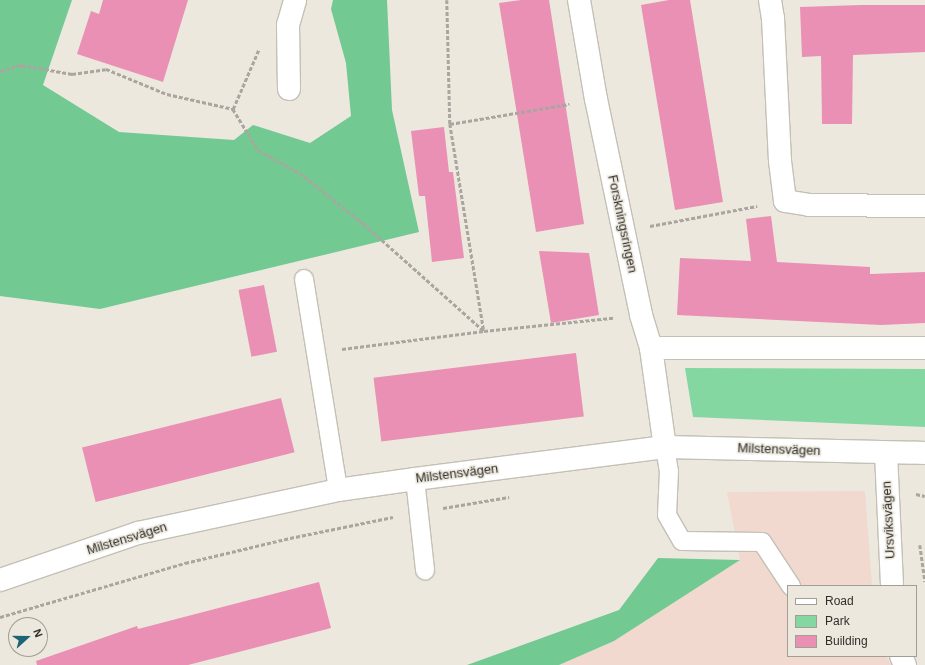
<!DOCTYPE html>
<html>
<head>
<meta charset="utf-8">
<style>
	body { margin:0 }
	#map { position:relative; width:925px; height:665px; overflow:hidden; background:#ece8de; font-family:Arial,sans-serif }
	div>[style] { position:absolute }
	.industrial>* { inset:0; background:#f1d9cf }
	.green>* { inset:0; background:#85d7a2 }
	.forest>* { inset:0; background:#72c992 }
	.building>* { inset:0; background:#e990b4; transform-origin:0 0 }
	.path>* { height:2.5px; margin-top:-1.25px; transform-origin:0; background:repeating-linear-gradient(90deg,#aaa69f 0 4px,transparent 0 6px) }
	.roads { filter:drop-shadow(1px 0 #c4c0b6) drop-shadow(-1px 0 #c4c0b6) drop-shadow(0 1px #c4c0b6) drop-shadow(0 -1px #c4c0b6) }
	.service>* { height:18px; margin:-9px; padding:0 9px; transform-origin:9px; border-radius:9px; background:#fff }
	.minor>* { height:22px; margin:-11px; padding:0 11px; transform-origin:11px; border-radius:11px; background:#fff }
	span { translate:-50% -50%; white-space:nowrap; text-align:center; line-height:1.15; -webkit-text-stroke:3px #ece8de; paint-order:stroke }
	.street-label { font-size:13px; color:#302e2a }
	.legend { position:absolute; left:787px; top:585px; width:130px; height:72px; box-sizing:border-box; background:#ece8de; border:1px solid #a19e96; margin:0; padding:5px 7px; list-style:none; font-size:12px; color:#302e2a }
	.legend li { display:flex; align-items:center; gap:8px; height:20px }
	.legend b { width:20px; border:1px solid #a19e96 }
	.north { position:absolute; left:8px; top:617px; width:40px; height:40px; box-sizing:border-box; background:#ece8de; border:1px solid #a19e96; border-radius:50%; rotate:69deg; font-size:11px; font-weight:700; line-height:16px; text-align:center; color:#302e2a }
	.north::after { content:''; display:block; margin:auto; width:14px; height:18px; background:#1d6474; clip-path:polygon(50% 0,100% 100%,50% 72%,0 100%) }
</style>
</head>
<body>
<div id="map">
	<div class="industrial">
		<div style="clip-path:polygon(865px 491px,872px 586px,788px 586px,788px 656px,886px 656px,891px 665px,559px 665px,614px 641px,740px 560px,727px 492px)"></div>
	</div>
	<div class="green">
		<div style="clip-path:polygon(685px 368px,925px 369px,925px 427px,693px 417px)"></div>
	</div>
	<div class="forest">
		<div style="clip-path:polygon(0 0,72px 0,43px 85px,119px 132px,234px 140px,253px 125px,310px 143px,351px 116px,346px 63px,331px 9px,333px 0,387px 0,392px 110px,419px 232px,100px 309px,0 296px)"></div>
		<div style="clip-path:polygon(658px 558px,740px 560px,614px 641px,559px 665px,467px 665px,619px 610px)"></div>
	</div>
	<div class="building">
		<div style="clip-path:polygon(103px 0,188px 0,163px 82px,77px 54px,91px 11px,99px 14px)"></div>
		<div style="clip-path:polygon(521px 0,549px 0,584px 224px,536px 232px,499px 3px)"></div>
		<div style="clip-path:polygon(669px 0,690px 0,723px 202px,675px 210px,641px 5px)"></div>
		<div style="clip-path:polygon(861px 5px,925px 5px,925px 52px,853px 55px,852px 124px,822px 124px,821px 56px,802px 57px,800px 7px)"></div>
		<div style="clip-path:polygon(444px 127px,449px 172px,453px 172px,464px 258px,432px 262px,425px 196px,419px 196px,411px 131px)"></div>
		<div style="clip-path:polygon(771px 216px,777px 262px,870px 267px,870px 274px,925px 272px,925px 323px,881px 325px,677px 315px,680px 258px,751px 261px,746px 219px)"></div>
		<div style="clip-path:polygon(539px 251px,589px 253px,599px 315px,551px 323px)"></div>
		<div style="left:264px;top:285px;width:68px;height:26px;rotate:79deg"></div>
		<div style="left:576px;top:353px;width:64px;height:204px;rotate:83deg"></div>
		<div style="left:281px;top:398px;width:56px;height:205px;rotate:76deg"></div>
		<div style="clip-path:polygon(319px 582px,331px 628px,188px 665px,37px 665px,36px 661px,137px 626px,138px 629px)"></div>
	</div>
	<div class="path">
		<div style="left:447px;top:0;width:124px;rotate:88.6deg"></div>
		<div style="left:450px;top:124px;width:210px;rotate:80.7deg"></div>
		<div style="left:0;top:71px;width:22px;rotate:-16deg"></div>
		<div style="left:21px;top:65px;width:52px;rotate:10deg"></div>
		<div style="left:72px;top:74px;width:34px;rotate:-8deg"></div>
		<div style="left:106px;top:69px;width:66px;rotate:22.3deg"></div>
		<div style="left:167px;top:94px;width:68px;rotate:12.8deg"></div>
		<div style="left:233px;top:109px;width:48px;rotate:58.6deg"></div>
		<div style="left:258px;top:150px;width:48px;rotate:28.7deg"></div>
		<div style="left:300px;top:173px;width:82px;rotate:38.6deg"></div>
		<div style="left:364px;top:224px;width:161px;rotate:41.7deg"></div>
		<div style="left:233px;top:109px;width:65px;rotate:-66.6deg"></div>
		<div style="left:450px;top:124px;width:121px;rotate:-9.5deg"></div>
		<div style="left:650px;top:226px;width:109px;rotate:-10.6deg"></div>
		<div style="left:342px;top:349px;width:143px;rotate:-7.2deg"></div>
		<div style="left:484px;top:331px;width:130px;rotate:-5.8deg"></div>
		<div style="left:916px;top:494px;width:9px;rotate:13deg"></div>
		<div style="left:443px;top:508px;width:67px;rotate:-9.5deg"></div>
		<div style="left:920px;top:545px;width:37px;rotate:82deg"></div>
		<div style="left:0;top:617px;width:193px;rotate:-16.3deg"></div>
		<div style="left:185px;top:563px;width:108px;rotate:-13.4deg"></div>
		<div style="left:290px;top:538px;width:105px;rotate:-11.5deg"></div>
	</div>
	<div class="roads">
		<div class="service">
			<div style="left:304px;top:279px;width:214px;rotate:80.8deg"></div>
			<div style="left:665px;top:447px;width:24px;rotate:81deg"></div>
			<div style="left:669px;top:471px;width:44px;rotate:92.6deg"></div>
			<div style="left:667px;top:515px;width:30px;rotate:60deg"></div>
			<div style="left:682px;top:541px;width:80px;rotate:0.7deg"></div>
			<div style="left:762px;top:542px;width:53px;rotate:56.6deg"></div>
			<div style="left:415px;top:479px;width:92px;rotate:83.7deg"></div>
		</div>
		<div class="minor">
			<div style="left:579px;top:0;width:100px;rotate:80.3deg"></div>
			<div style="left:596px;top:99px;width:221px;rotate:78.2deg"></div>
			<div style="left:641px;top:315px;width:34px;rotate:73deg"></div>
			<div style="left:651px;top:348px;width:100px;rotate:82deg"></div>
			<div style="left:770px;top:0;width:18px;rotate:81deg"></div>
			<div style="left:773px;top:18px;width:143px;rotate:87.2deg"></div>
			<div style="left:780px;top:161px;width:40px;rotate:82.9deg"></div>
			<div style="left:785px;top:201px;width:24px;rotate:9deg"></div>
			<div style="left:809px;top:205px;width:116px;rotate:0.5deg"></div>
			<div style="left:289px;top:89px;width:64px;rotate:-90.9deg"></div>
			<div style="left:288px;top:25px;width:26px;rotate:-74deg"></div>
			<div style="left:651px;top:348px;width:274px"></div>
			<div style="left:886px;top:453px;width:133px;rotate:87.4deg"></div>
			<div style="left:0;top:580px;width:146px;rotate:-18.8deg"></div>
			<div style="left:138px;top:533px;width:205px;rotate:-12.1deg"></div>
			<div style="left:338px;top:490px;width:78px;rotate:-8.1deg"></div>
			<div style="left:415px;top:479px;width:252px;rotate:-7.3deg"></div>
			<div style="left:665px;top:447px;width:260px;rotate:1.3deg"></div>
			<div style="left:901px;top:656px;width:10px;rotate:66deg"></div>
		</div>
	</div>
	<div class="street-label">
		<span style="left:622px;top:224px;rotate:78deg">Forskningsringen</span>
		<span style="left:779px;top:450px;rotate:2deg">Milstensvägen</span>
		<span style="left:457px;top:474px;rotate:-7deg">Milstensvägen</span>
		<span style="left:889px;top:520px;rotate:-93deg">Ursviksvägen</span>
		<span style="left:127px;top:539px;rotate:-17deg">Milstensvägen</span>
	</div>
	<ul class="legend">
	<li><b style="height:5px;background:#fff"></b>Road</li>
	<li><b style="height:11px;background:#85d7a2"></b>Park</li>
	<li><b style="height:11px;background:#e990b4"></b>Building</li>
	</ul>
	<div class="north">N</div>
</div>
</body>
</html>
